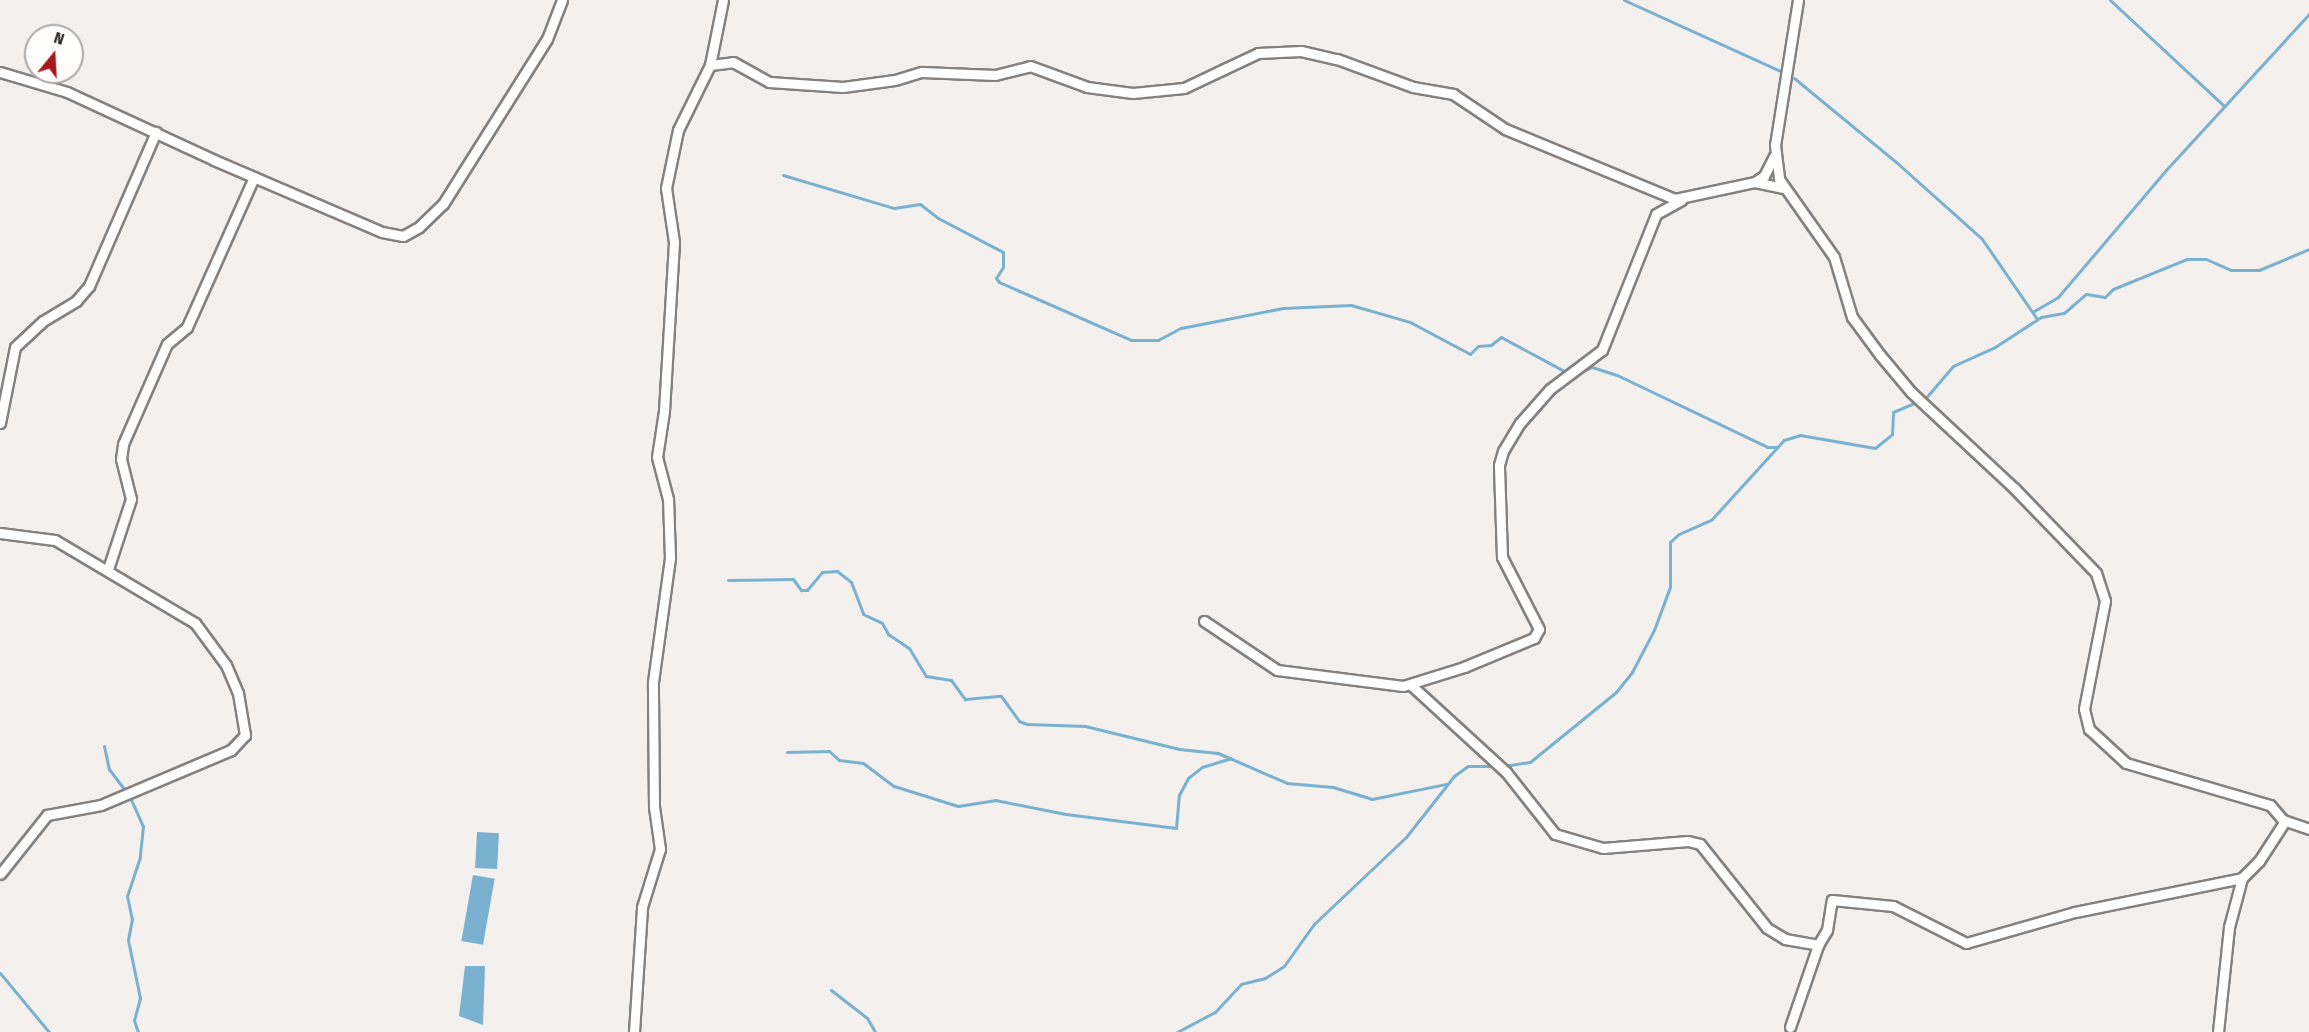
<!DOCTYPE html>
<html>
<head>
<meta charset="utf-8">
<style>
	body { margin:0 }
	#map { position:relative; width:2309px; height:1032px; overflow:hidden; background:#f3f0ed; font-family:"Fira Sans Condensed",sans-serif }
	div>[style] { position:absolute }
	.water>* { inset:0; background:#7ab1d0; transform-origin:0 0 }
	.stream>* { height:3px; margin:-1.5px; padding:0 1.5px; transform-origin:1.5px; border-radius:1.5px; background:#7ab1d0 }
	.roads { filter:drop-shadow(2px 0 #84817f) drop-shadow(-2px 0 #84817f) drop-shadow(0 2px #84817f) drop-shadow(0 -2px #84817f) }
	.minor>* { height:9px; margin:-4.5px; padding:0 4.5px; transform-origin:4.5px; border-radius:4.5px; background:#fff }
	span { translate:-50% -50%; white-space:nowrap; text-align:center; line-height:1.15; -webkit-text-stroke:6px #fffefd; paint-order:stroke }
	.north { position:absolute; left:24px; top:24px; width:60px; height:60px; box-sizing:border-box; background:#fffefd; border:2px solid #aaa9a8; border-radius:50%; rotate:18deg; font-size:16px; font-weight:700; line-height:24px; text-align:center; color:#2a2928 }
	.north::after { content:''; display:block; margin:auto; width:21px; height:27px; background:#ab171f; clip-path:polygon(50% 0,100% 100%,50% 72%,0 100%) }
</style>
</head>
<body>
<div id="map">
	<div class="water">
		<div style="left:477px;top:832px;width:22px;height:36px;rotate:3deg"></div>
		<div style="left:473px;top:875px;width:22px;height:67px;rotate:10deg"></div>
		<div style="clip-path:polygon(465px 966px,485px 966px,483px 1025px,459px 1016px)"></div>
	</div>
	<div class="stream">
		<div style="left:1624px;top:0;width:175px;rotate:24.4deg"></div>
		<div style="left:2110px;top:0;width:156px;rotate:42.9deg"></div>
		<div style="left:1794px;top:78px;width:132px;rotate:39.5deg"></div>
		<div style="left:1896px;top:162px;width:115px;rotate:41.8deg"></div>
		<div style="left:1982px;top:239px;width:97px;rotate:55.5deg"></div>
		<div style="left:783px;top:175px;width:116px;rotate:16.6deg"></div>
		<div style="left:894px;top:208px;width:26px;rotate:-9deg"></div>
		<div style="left:920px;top:204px;width:23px;rotate:38deg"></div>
		<div style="left:938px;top:218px;width:73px;rotate:27.6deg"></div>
		<div style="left:1003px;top:252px;width:15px;rotate:90deg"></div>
		<div style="left:1003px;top:267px;width:13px;rotate:122deg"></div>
		<div style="left:996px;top:278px;width:5px;rotate:53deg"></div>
		<div style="left:999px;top:282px;width:144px;rotate:23.7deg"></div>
		<div style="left:1131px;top:340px;width:27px"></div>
		<div style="left:1158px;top:340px;width:26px;rotate:-28deg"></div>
		<div style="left:1181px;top:328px;width:104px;rotate:-11.1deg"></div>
		<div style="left:1283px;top:308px;width:68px;rotate:-2.5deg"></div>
		<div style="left:1351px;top:305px;width:61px;rotate:16.1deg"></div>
		<div style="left:1410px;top:322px;width:68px;rotate:28.1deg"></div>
		<div style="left:1470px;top:354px;width:11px;rotate:-45deg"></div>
		<div style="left:1478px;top:346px;width:13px;rotate:-4deg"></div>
		<div style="left:1491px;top:345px;width:13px;rotate:-39deg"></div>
		<div style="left:1501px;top:337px;width:74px;rotate:28.3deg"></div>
		<div style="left:2034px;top:311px;width:28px;rotate:-30deg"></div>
		<div style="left:2058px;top:297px;width:167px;rotate:-49.6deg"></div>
		<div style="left:2166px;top:170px;width:212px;rotate:-47.5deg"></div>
		<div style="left:1573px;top:375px;width:21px;rotate:-23deg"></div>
		<div style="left:1592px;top:367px;width:26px;rotate:18deg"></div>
		<div style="left:1617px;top:375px;width:166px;rotate:25.6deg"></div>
		<div style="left:1767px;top:447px;width:10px"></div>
		<div style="left:1924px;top:400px;width:45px;rotate:-49.5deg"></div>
		<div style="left:1953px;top:366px;width:46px;rotate:-24.3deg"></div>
		<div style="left:1995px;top:347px;width:55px;rotate:-33.1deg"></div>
		<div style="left:2041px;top:317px;width:23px;rotate:-10deg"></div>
		<div style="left:2064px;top:313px;width:29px;rotate:-41deg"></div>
		<div style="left:2086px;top:294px;width:19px;rotate:9deg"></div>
		<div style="left:2105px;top:297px;width:11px;rotate:-45deg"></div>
		<div style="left:2113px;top:289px;width:80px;rotate:-22.1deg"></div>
		<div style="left:2187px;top:259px;width:19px"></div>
		<div style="left:2206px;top:259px;width:27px;rotate:24deg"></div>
		<div style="left:2231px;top:270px;width:28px"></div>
		<div style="left:2259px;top:270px;width:54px;rotate:-22.8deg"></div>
		<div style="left:728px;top:580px;width:65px;rotate:-0.9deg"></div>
		<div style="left:793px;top:579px;width:14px;rotate:54deg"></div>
		<div style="left:801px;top:590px;width:6px"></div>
		<div style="left:807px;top:590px;width:23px;rotate:-50deg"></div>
		<div style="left:822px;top:572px;width:15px;rotate:-4deg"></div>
		<div style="left:837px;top:571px;width:18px;rotate:38deg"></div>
		<div style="left:851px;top:582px;width:34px;rotate:69deg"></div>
		<div style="left:863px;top:614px;width:21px;rotate:25deg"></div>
		<div style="left:882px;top:623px;width:13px;rotate:61deg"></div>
		<div style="left:888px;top:634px;width:25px;rotate:34deg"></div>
		<div style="left:909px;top:648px;width:33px;rotate:59deg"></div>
		<div style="left:926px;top:676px;width:25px;rotate:9deg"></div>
		<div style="left:951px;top:680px;width:24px;rotate:54deg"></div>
		<div style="left:965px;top:699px;width:36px;rotate:-5deg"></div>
		<div style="left:1001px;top:696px;width:31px;rotate:54deg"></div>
		<div style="left:1019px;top:721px;width:9px;rotate:21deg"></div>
		<div style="left:1027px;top:724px;width:58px;rotate:2deg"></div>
		<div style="left:1085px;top:726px;width:97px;rotate:13.7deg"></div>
		<div style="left:1179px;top:749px;width:39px;rotate:6deg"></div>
		<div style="left:1218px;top:753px;width:75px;rotate:23.5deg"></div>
		<div style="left:1287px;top:783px;width:46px;rotate:5deg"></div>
		<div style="left:1333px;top:787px;width:41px;rotate:17.1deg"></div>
		<div style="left:1372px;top:799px;width:76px;rotate:-11.5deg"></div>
		<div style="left:104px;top:746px;width:24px;rotate:78deg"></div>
		<div style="left:109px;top:769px;width:26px;rotate:53deg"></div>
		<div style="left:787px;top:752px;width:42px;rotate:-1.4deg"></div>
		<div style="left:829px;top:751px;width:13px;rotate:42deg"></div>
		<div style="left:839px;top:760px;width:24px;rotate:7deg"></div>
		<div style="left:863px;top:763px;width:39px;rotate:37deg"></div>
		<div style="left:894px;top:786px;width:67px;rotate:17.4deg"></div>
		<div style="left:958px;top:806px;width:37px;rotate:-9deg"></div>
		<div style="left:995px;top:800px;width:72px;rotate:11.2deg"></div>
		<div style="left:1066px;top:814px;width:111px;rotate:7.3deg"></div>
		<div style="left:1176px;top:828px;width:33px;rotate:-85deg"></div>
		<div style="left:1179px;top:795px;width:19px;rotate:-62deg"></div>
		<div style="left:1188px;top:778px;width:18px;rotate:-38deg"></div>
		<div style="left:1202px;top:767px;width:30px;rotate:-17deg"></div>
		<div style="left:1504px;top:766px;width:26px;rotate:-9deg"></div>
		<div style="left:1530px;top:762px;width:111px;rotate:-39.1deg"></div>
		<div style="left:1616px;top:692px;width:26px;rotate:-51deg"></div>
		<div style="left:1632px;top:672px;width:47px;rotate:-62.4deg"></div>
		<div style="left:1654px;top:630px;width:46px;rotate:-69.6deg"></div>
		<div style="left:1670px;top:587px;width:45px;rotate:-90deg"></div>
		<div style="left:1670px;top:542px;width:12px;rotate:-42deg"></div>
		<div style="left:1679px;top:534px;width:36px;rotate:-24deg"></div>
		<div style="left:1712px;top:519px;width:107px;rotate:-47.7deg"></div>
		<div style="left:1784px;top:440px;width:17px;rotate:-17deg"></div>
		<div style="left:1800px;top:435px;width:76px;rotate:9.8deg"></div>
		<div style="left:1875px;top:448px;width:22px;rotate:-39deg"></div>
		<div style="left:1892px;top:434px;width:22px;rotate:-87deg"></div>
		<div style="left:1893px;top:412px;width:26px;rotate:-23deg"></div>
		<div style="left:129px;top:795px;width:34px;rotate:66deg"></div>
		<div style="left:143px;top:826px;width:31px;rotate:96deg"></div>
		<div style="left:140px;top:857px;width:41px;rotate:108.4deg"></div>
		<div style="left:127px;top:896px;width:24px;rotate:78deg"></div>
		<div style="left:132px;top:919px;width:21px;rotate:101deg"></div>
		<div style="left:128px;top:940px;width:59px;rotate:78.3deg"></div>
		<div style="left:140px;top:998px;width:23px;rotate:105deg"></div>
		<div style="left:134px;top:1020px;width:13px;rotate:72deg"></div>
		<div style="left:0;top:973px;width:77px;rotate:50.3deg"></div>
		<div style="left:831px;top:990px;width:46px;rotate:37.9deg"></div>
		<div style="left:867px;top:1018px;width:16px;rotate:60deg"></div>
		<div style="left:1177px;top:1032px;width:43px;rotate:-27.8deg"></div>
		<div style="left:1215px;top:1012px;width:38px;rotate:-47deg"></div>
		<div style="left:1241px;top:984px;width:25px;rotate:-14deg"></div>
		<div style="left:1265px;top:978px;width:22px;rotate:-32deg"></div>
		<div style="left:1284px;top:966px;width:52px;rotate:-54.5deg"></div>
		<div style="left:1314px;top:924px;width:127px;rotate:-43.4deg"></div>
		<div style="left:1406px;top:837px;width:78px;rotate:-51.8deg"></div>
		<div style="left:1454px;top:776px;width:17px;rotate:-36deg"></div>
		<div style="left:1468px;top:766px;width:27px"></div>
	</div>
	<div class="roads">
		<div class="minor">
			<div style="left:1798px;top:0;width:147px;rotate:99deg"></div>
			<div style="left:1775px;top:145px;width:34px;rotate:83deg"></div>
			<div style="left:1779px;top:179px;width:95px;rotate:54.8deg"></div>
			<div style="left:1834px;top:257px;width:63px;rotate:73.3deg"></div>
			<div style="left:1852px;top:317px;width:47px;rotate:53.6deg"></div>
			<div style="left:1880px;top:355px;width:48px;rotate:50deg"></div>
			<div style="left:1911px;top:392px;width:141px;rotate:43deg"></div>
			<div style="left:2014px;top:488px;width:118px;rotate:46deg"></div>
			<div style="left:2096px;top:573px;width:29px;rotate:72deg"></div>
			<div style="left:2105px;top:601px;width:110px;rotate:101deg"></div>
			<div style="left:2084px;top:709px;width:21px;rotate:76deg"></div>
			<div style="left:2089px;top:729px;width:50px;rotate:42.6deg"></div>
			<div style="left:2126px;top:763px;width:150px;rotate:16.3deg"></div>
			<div style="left:2270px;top:805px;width:20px;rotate:49deg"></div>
			<div style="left:2283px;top:820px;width:28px;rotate:19deg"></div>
			<div style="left:710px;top:65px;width:23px;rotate:-7deg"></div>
			<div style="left:733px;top:62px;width:41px;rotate:29.1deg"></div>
			<div style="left:769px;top:82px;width:74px;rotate:3.9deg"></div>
			<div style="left:843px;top:87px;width:52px;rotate:-7.7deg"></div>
			<div style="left:895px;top:80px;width:28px;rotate:-17deg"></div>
			<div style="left:922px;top:72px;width:73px;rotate:2.4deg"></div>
			<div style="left:995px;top:75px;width:36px;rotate:-14deg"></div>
			<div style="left:1030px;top:66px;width:61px;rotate:20.2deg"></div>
			<div style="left:1087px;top:87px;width:46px;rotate:7.4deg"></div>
			<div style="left:1133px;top:93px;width:51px;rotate:-5.6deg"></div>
			<div style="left:1184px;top:88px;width:82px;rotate:-25.3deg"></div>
			<div style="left:1258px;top:53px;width:43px;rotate:-2.7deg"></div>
			<div style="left:1301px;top:51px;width:37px;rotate:13deg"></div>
			<div style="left:1337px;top:59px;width:81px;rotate:20.2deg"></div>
			<div style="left:1413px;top:87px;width:41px;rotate:9.9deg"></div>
			<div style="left:1453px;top:94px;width:63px;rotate:33.9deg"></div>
			<div style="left:1505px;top:129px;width:184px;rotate:22.4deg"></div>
			<div style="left:1675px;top:199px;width:82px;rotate:-12deg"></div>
			<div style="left:1755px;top:182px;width:29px;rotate:12deg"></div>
			<div style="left:0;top:72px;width:70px;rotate:16.6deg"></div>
			<div style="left:67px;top:92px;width:162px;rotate:24.8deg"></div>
			<div style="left:214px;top:160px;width:183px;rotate:23.2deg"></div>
			<div style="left:382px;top:232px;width:21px;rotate:11deg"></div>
			<div style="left:403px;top:236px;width:18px;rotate:-29deg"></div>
			<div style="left:419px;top:227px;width:33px;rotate:-44deg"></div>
			<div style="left:443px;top:204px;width:195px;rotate:-57.8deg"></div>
			<div style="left:547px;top:39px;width:42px;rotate:-69deg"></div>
			<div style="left:1755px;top:182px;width:11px;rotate:-34deg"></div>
			<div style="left:1764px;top:176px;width:22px;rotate:-63deg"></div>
			<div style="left:0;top:423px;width:77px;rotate:-78.8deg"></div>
			<div style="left:15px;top:347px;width:38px;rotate:-43deg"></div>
			<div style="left:43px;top:321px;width:39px;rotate:-31deg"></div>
			<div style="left:76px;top:301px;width:20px;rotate:-49deg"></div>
			<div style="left:89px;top:286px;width:168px;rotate:-66.5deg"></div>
			<div style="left:0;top:533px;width:55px;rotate:7.3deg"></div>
			<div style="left:55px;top:540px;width:163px;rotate:30.7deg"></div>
			<div style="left:195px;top:623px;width:52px;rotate:53.6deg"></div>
			<div style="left:226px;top:665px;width:30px;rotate:67deg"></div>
			<div style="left:238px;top:693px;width:43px;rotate:80.5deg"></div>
			<div style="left:245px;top:735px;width:21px;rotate:133deg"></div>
			<div style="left:231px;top:750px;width:141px;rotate:157.1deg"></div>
			<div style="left:101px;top:805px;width:55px;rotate:169.5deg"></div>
			<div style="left:47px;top:815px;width:75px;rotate:128.5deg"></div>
			<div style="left:108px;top:569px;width:74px;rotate:-71.8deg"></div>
			<div style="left:131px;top:499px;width:41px;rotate:-104deg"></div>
			<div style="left:121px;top:459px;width:15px;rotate:-82deg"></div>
			<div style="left:123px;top:444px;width:109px;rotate:-66.3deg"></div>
			<div style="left:167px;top:344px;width:26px;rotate:-40deg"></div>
			<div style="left:187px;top:327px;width:164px;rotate:-65.9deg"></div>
			<div style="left:1204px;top:621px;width:88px;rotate:33.9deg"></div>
			<div style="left:1277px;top:670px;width:127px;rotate:7.2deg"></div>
			<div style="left:1403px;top:686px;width:64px;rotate:-17.3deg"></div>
			<div style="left:1464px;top:667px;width:76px;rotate:-22.5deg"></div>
			<div style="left:1534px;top:638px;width:10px;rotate:-61deg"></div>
			<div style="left:1539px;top:629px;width:81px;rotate:-117.2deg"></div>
			<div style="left:1502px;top:557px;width:92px;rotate:-91.9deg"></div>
			<div style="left:1499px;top:465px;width:15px;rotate:-74deg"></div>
			<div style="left:1503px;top:451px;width:33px;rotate:-59deg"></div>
			<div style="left:1520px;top:423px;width:45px;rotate:-48.6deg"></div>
			<div style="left:1550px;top:389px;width:65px;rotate:-36.9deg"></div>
			<div style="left:1602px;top:350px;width:146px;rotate:-68.3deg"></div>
			<div style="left:1656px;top:214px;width:29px;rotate:-29deg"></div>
			<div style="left:1411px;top:685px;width:129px;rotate:42.5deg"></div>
			<div style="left:1506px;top:772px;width:79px;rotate:51.7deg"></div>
			<div style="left:1555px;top:834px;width:50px;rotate:16.3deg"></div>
			<div style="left:1603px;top:848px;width:85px;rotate:-4.7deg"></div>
			<div style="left:1688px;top:841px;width:12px;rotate:14deg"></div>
			<div style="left:1700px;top:844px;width:107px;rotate:51.4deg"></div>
			<div style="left:1767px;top:928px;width:21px;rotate:31deg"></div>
			<div style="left:1785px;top:939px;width:34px;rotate:10deg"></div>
			<div style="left:1790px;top:1027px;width:87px;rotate:-71.1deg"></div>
			<div style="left:1818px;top:945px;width:17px;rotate:-59deg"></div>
			<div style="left:1827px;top:930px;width:30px;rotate:-81deg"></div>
			<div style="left:1832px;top:900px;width:61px;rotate:5.6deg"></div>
			<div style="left:1893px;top:906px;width:82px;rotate:26.9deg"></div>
			<div style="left:1966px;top:943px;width:113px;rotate:-15.9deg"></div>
			<div style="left:2075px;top:912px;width:170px;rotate:-11.5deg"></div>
			<div style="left:2242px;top:878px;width:24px;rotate:-45deg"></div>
			<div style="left:2259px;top:861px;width:48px;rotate:-57deg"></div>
			<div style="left:634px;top:1032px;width:125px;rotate:-86.3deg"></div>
			<div style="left:642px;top:907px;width:61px;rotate:-72.8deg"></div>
			<div style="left:660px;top:849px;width:42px;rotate:-98.1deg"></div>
			<div style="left:654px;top:807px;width:125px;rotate:-90.5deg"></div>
			<div style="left:653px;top:682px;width:125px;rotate:-82.2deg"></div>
			<div style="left:670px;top:558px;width:59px;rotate:-91.9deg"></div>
			<div style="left:668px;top:499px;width:43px;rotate:-104.7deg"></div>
			<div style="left:657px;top:457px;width:47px;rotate:-81.3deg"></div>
			<div style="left:664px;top:411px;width:169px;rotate:-86.6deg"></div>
			<div style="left:674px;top:242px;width:55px;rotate:-98.4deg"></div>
			<div style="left:666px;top:188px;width:59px;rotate:-78.3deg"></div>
			<div style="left:678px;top:130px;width:72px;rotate:-63.8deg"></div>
			<div style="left:710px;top:65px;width:66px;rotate:-78.7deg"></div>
			<div style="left:2218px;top:1032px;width:106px;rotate:-84deg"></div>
			<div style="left:2229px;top:927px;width:51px;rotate:-75.1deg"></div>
		</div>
	</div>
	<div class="north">N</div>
</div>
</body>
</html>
